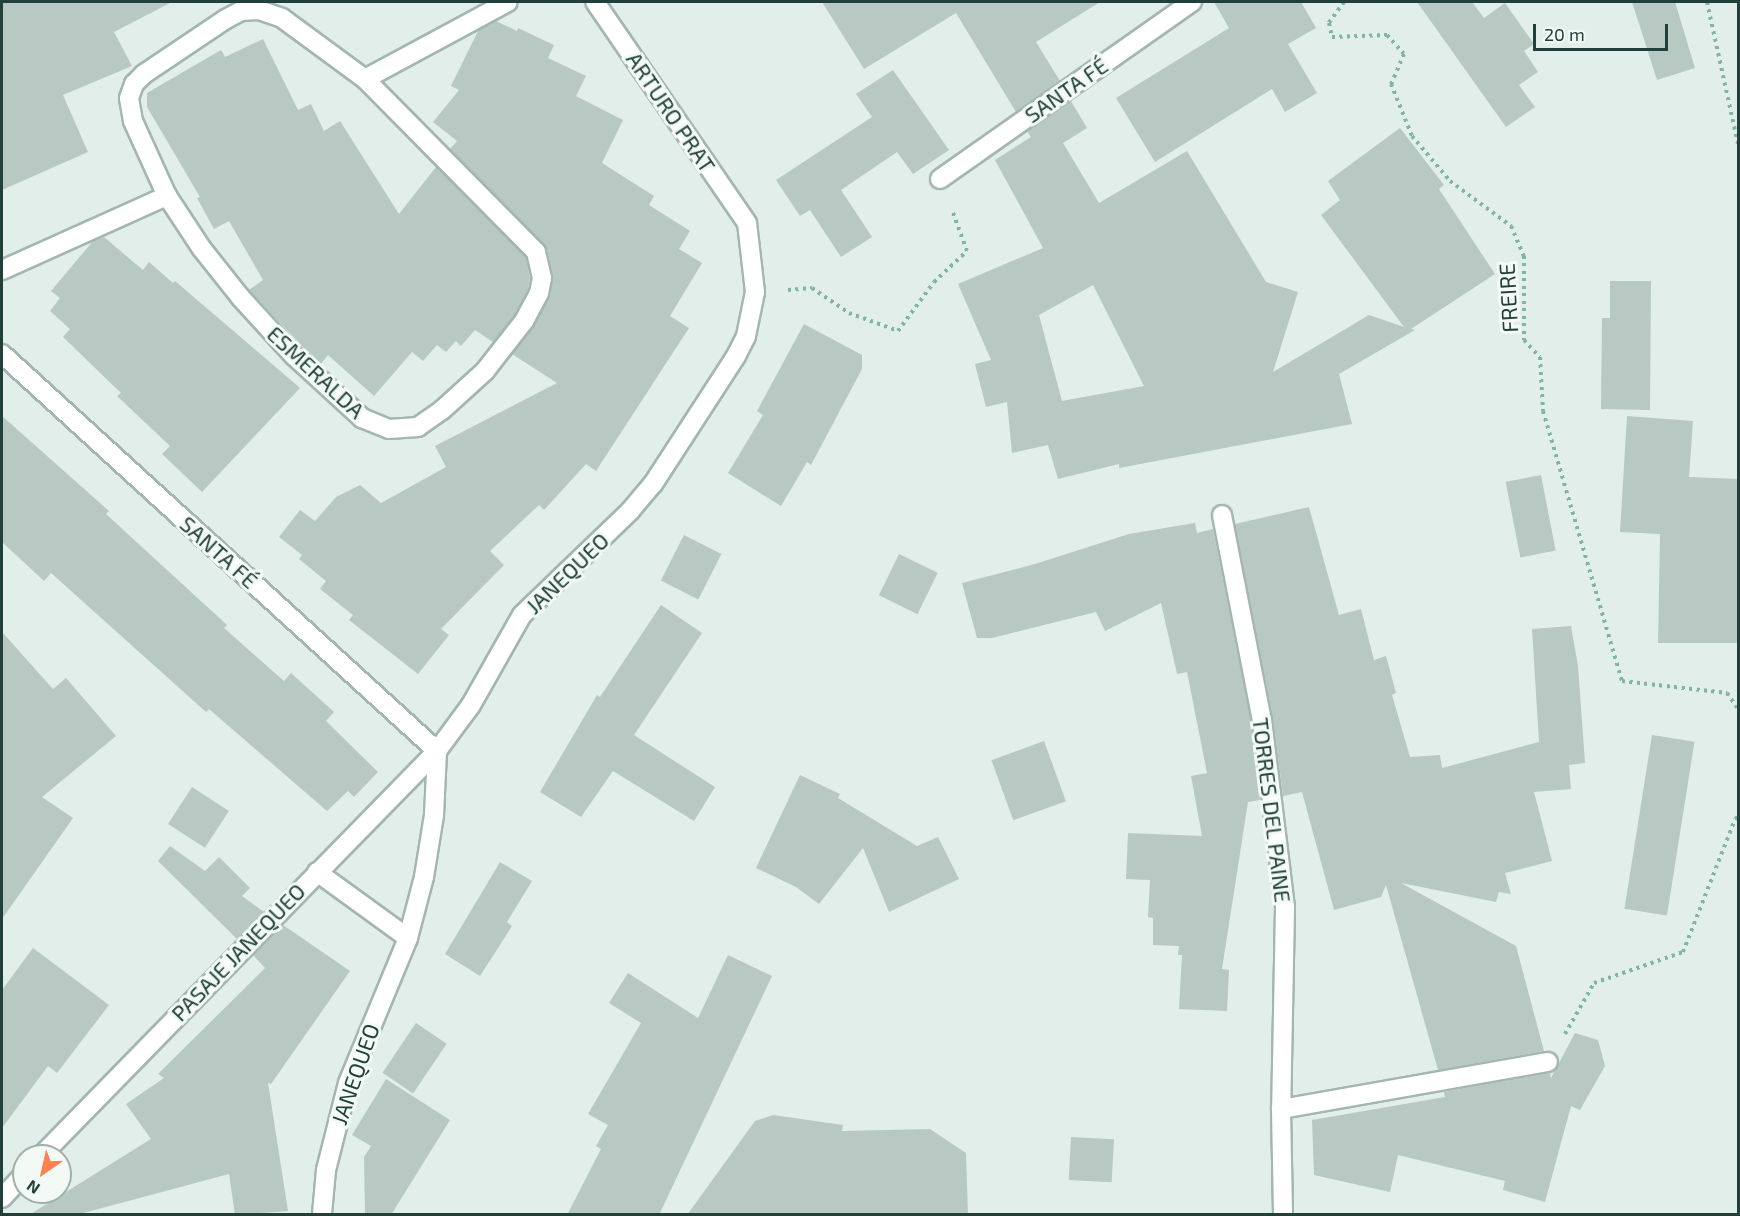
<!DOCTYPE html>
<html>
<head>
<meta charset="utf-8">
<style>
	body { margin:0 }
	#map { position:relative; width:1740px; height:1216px; overflow:hidden; background:#e2eee9; font-family:"Exo 2",sans-serif }
	div>[style] { position:absolute }
	.building>* { inset:0; background:#b7c9c2; transform-origin:0 0 }
	.path>* { height:4px; margin-top:-2px; transform-origin:0; background:repeating-linear-gradient(90deg,#80b4a5 0 3px,transparent 0 7.5px) }
	.roads { filter:drop-shadow(2px 0 #a4b6b1) drop-shadow(-2px 0 #a4b6b1) drop-shadow(0 2px #a4b6b1) drop-shadow(0 -2px #a4b6b1) }
	.minor>* { height:18px; margin:-9px; padding:0 9px; transform-origin:9px; border-radius:9px; background:#fff }
	span { translate:-50% -50%; white-space:nowrap; text-align:center; line-height:1.15; -webkit-text-stroke:6px #f3faf6; paint-order:stroke }
	.street-label { font-size:22px; color:#204039 }
	.frame { position:absolute; inset:0; border:3px solid #204039; pointer-events:none }
	.north { position:absolute; left:12px; top:1144px; width:60px; height:60px; box-sizing:border-box; background:#f3faf6; border:2px solid #9fb0aa; border-radius:50%; rotate:214deg; font-size:16px; font-weight:700; line-height:24px; text-align:center; color:#204039 }
	.north::after { content:''; display:block; margin:auto; width:21px; height:27px; background:#fd8050; clip-path:polygon(50% 0,100% 100%,50% 72%,0 100%) }
	.scale { position:absolute; left:1533px; top:24px; width:135px; height:27px; box-sizing:border-box; border:3px solid #204039; border-top:0; padding-left:8px; font-size:18px; line-height:21px; white-space:nowrap; color:#204039; -webkit-text-stroke:4px #f3faf6; paint-order:stroke }
</style>
</head>
<body>
<div id="map">
	<div class="building">
		<div style="clip-path:polygon(2px 2px,172px 2px,114px 32px,132px 66px,63px 95px,88px 152px,2px 190px)"></div>
		<div style="clip-path:polygon(822px 2px,1100px 2px,1036px 42px,1060px 81px,1016px 112px,956px 13px,864px 69px)"></div>
		<div style="clip-path:polygon(1214px 2px,1301px 2px,1316px 28px,1288px 44px,1317px 93px,1285px 112px,1272px 89px,1155px 162px,1116px 98px,1229px 28px)"></div>
		<div style="clip-path:polygon(1417px 2px,1472px 2px,1484px 18px,1505px 3px,1534px 44px,1524px 51px,1538px 72px,1519px 85px,1535px 107px,1506px 127px)"></div>
		<div style="clip-path:polygon(1632px 2px,1675px 2px,1695px 68px,1657px 80px)"></div>
		<div style="clip-path:polygon(496px 21px,517px 31px,518px 28px,554px 45px,548px 58px,586px 76px,576px 96px,623px 120px,602px 163px,654px 196px,649px 205px,690px 231px,679px 249px,702px 263px,670px 316px,689px 328px,596px 471px,586px 464px,544px 510px,539px 505px,490px 551px,504px 565px,441px 629px,449px 635px,418px 674px,349px 620px,353px 615px,320px 589px,326px 581px,299px 559px,302px 555px,279px 537px,300px 510px,315px 521px,336px 497px,360px 485px,381px 503px,446px 467px,435px 446px,557px 383px,512px 354px,534px 326px,550px 296px,553px 276px,547px 249px,450px 149px,457px 141px,433px 122px,459px 90px,451px 86px,478px 31px)"></div>
		<div style="clip-path:polygon(263px 39px,298px 110px,311px 104px,324px 131px,340px 121px,399px 214px,436px 167px,526px 258px,530px 278px,528px 289px,515px 315px,493px 342px,475px 330px,461px 346px,456px 341px,446px 352px,437px 345px,423px 361px,412px 352px,374px 396px,328px 355px,320px 365px,249px 290px,263px 280px,229px 221px,214px 229px,197px 198px,200px 197px,147px 107px,147px 93px,221px 50px,225px 57px)"></div>
		<div style="clip-path:polygon(893px 70px,949px 150px,913px 174px,897px 152px,841px 190px,872px 237px,841px 257px,810px 210px,800px 216px,776px 180px,872px 117px,856px 94px)"></div>
		<div style="clip-path:polygon(evenodd,1071px 101px,1087px 128px,1063px 143px,1099px 203px,1187px 151px,1266px 282px,1298px 292px,1273px 372px,1369px 315px,1404px 327px,1321px 215px,1340px 200px,1328px 181px,1400px 128px,1444px 185px,1439px 189px,1495px 274px,1411px 329px,1415px 330px,1339px 374px,1352px 424px,1119px 468px,1119px 464px,1058px 479px,1048px 445px,1012px 453px,1007px 402px,986px 407px,975px 364px,991px 360px,958px 284px,1043px 248px,995px 160px,1031px 137px,1027px 131px,1071px 101px,1093px 285px,1144px 386px,1062px 401px,1039px 315px,1093px 285px)"></div>
		<div style="clip-path:polygon(104px 237px,143px 270px,149px 262px,173px 283px,175px 281px,300px 388px,202px 492px,162px 454px,170px 446px,117px 396px,121px 393px,63px 337px,70px 329px,50px 311px,60px 298px,51px 291px,93px 241px)"></div>
		<div style="clip-path:polygon(1610px 281px,1651px 281px,1650px 410px,1601px 409px,1602px 318px,1610px 318px)"></div>
		<div style="clip-path:polygon(804px 324px,862px 355px,862px 369px,811px 465px,807px 462px,781px 506px,728px 473px,763px 415px,757px 411px)"></div>
		<div style="clip-path:polygon(2px 416px,109px 511px,106px 514px,227px 625px,224px 628px,284px 681px,291px 673px,334px 712px,326px 721px,378px 772px,354px 797px,348px 791px,327px 811px,209px 709px,206px 712px,51px 573px,44px 581px,2px 542px)"></div>
		<div style="clip-path:polygon(1627px 416px,1693px 421px,1689px 477px,1738px 479px,1738px 643px,1658px 643px,1660px 534px,1620px 532px)"></div>
		<div style="left:1541px;top:475px;width:77px;height:36px;rotate:79deg"></div>
		<div style="clip-path:polygon(1309px 507px,1339px 615px,1361px 609px,1374px 660px,1386px 656px,1396px 693px,1392px 695px,1410px 757px,1440px 755px,1442px 768px,1539px 742px,1532px 629px,1571px 626px,1578px 666px,1585px 763px,1569px 765px,1571px 789px,1534px 792px,1552px 861px,1505px 873px,1511px 894px,1499px 892px,1496px 902px,1401px 883px,1516px 946px,1544px 1051px,1438px 1070px,1386px 885px,1381px 897px,1334px 910px,1302px 792px,1283px 796px,1273px 718px,1235px 524px)"></div>
		<div style="clip-path:polygon(1195px 523px,1197px 533px,1213px 529px,1251px 722px,1260px 800px,1248px 802px,1222px 969px,1229px 970px,1227px 1011px,1179px 1009px,1182px 955px,1178px 955px,1179px 946px,1153px 945px,1153px 918px,1148px 917px,1150px 880px,1126px 879px,1128px 833px,1202px 836px,1191px 776px,1207px 773px,1187px 672px,1177px 674px,1161px 603px,1105px 631px,1096px 612px,992px 638px,977px 638px,962px 583px,1035px 564px,1129px 534px)"></div>
		<div style="left:684px;top:535px;width:42px;height:51px;rotate:27deg"></div>
		<div style="left:899px;top:554px;width:43px;height:46px;rotate:26deg"></div>
		<div style="clip-path:polygon(661px 605px,702px 633px,634px 735px,715px 787px,694px 821px,613px 771px,581px 817px,540px 792px,597px 695px,600px 697px)"></div>
		<div style="clip-path:polygon(2px 632px,53px 689px,66px 678px,116px 736px,42px 797px,73px 818px,2px 919px)"></div>
		<div style="left:1652px;top:735px;width:43px;height:176px;rotate:9deg"></div>
		<div style="left:1044px;top:741px;width:64px;height:56px;rotate:70deg"></div>
		<div style="clip-path:polygon(800px 775px,840px 794px,838px 798px,917px 846px,938px 837px,959px 879px,889px 912px,863px 848px,819px 904px,796px 887px,756px 868px)"></div>
		<div style="left:192px;top:787px;width:44px;height:44px;rotate:33deg"></div>
		<div style="clip-path:polygon(170px 846px,205px 871px,219px 857px,250px 888px,242px 896px,264px 912px,237px 939px,158px 861px)"></div>
		<div style="clip-path:polygon(500px 862px,532px 881px,507px 922px,512px 926px,480px 976px,445px 954px)"></div>
		<div style="clip-path:polygon(283px 925px,350px 971px,271px 1084px,268px 1083px,288px 1211px,235px 1215px,229px 1174px,76px 1215px,29px 1215px,151px 1139px,126px 1104px,164px 1078px,158px 1074px,265px 968px,253px 955px)"></div>
		<div style="clip-path:polygon(33px 948px,109px 1005px,57px 1073px,48px 1066px,2px 1128px,2px 990px)"></div>
		<div style="clip-path:polygon(728px 955px,772px 976px,659px 1215px,567px 1215px,601px 1149px,596px 1146px,608px 1125px,588px 1114px,641px 1023px,609px 1003px,628px 973px,698px 1018px)"></div>
		<div style="left:416px;top:1023px;width:37px;height:60px;rotate:34deg"></div>
		<div style="clip-path:polygon(1575px 1033px,1598px 1040px,1605px 1066px,1580px 1110px,1571px 1106px,1545px 1202px,1503px 1190px,1505px 1181px,1398px 1155px,1390px 1192px,1314px 1175px,1312px 1120px,1445px 1097px,1444px 1092px,1550px 1073px,1551px 1078px)"></div>
		<div style="clip-path:polygon(386px 1079px,450px 1120px,391px 1215px,365px 1215px,364px 1157px,371px 1146px,352px 1135px)"></div>
		<div style="clip-path:polygon(773px 1115px,843px 1125px,842px 1131px,930px 1129px,966px 1153px,968px 1215px,687px 1215px,755px 1121px)"></div>
		<div style="left:1071px;top:1137px;width:43px;height:43px;rotate:3deg"></div>
	</div>
	<div class="path">
		<div style="left:1344px;top:2px;width:26px;rotate:126deg"></div>
		<div style="left:1329px;top:23px;width:14px;rotate:78deg"></div>
		<div style="left:1332px;top:37px;width:55px;rotate:-2.1deg"></div>
		<div style="left:1387px;top:35px;width:25px;rotate:48deg"></div>
		<div style="left:1404px;top:54px;width:33px;rotate:113deg"></div>
		<div style="left:1391px;top:84px;width:56px;rotate:68deg"></div>
		<div style="left:1412px;top:136px;width:59px;rotate:49.8deg"></div>
		<div style="left:1450px;top:181px;width:76px;rotate:36.4deg"></div>
		<div style="left:1511px;top:226px;width:33px;rotate:67deg"></div>
		<div style="left:1524px;top:256px;width:84px;rotate:90deg"></div>
		<div style="left:1524px;top:340px;width:23px;rotate:47deg"></div>
		<div style="left:1540px;top:357px;width:54px;rotate:86.8deg"></div>
		<div style="left:1543px;top:411px;width:281px;rotate:73.7deg"></div>
		<div style="left:1622px;top:681px;width:106px;rotate:6.5deg"></div>
		<div style="left:1727px;top:693px;width:19px;rotate:55deg"></div>
		<div style="left:1707px;top:2px;width:145px;rotate:77.7deg"></div>
		<div style="left:788px;top:290px;width:24px;rotate:-5deg"></div>
		<div style="left:812px;top:288px;width:45px;rotate:34deg"></div>
		<div style="left:849px;top:313px;width:52px;rotate:20.2deg"></div>
		<div style="left:898px;top:331px;width:61px;rotate:-53.7deg"></div>
		<div style="left:934px;top:282px;width:45px;rotate:-43.2deg"></div>
		<div style="left:967px;top:251px;width:44px;rotate:-110.1deg"></div>
		<div style="left:1565px;top:1034px;width:59px;rotate:-60.4deg"></div>
		<div style="left:1594px;top:983px;width:94px;rotate:-19.2deg"></div>
		<div style="left:1683px;top:952px;width:143px;rotate:-68.6deg"></div>
		<div style="left:1735px;top:819px;width:4px;rotate:-34deg"></div>
	</div>
	<div class="roads">
		<div class="minor">
			<div style="left:259px;top:10px;width:24px;rotate:19deg"></div>
			<div style="left:282px;top:18px;width:103px;rotate:36.3deg"></div>
			<div style="left:365px;top:79px;width:243px;rotate:45.3deg"></div>
			<div style="left:536px;top:252px;width:27px;rotate:77deg"></div>
			<div style="left:542px;top:278px;width:15px;rotate:101deg"></div>
			<div style="left:539px;top:293px;width:32px;rotate:118deg"></div>
			<div style="left:524px;top:321px;width:63px;rotate:128deg"></div>
			<div style="left:485px;top:371px;width:58px;rotate:137.8deg"></div>
			<div style="left:442px;top:410px;width:29px;rotate:145deg"></div>
			<div style="left:418px;top:427px;width:29px;rotate:176deg"></div>
			<div style="left:389px;top:429px;width:29px;rotate:-158deg"></div>
			<div style="left:362px;top:418px;width:92px;rotate:-137.6deg"></div>
			<div style="left:294px;top:356px;width:79px;rotate:-132.4deg"></div>
			<div style="left:241px;top:298px;width:63px;rotate:-128.5deg"></div>
			<div style="left:202px;top:249px;width:64px;rotate:-123.4deg"></div>
			<div style="left:167px;top:196px;width:82px;rotate:-114.4deg"></div>
			<div style="left:133px;top:121px;width:23px;rotate:-100deg"></div>
			<div style="left:129px;top:98px;width:15px;rotate:-70deg"></div>
			<div style="left:134px;top:84px;width:14px;rotate:-45deg"></div>
			<div style="left:144px;top:74px;width:99px;rotate:-33.9deg"></div>
			<div style="left:226px;top:19px;width:17px;rotate:-28deg"></div>
			<div style="left:241px;top:11px;width:18px;rotate:-3deg"></div>
			<div style="left:365px;top:79px;width:162px;rotate:-28.3deg"></div>
			<div style="left:940px;top:179px;width:308px;rotate:-35.1deg"></div>
			<div style="left:2px;top:270px;width:181px;rotate:-24.2deg"></div>
			<div style="left:2px;top:354px;width:589px;rotate:42.38deg"></div>
			<div style="left:1222px;top:515px;width:209px;rotate:79deg"></div>
			<div style="left:1262px;top:720px;width:189px;rotate:83deg"></div>
			<div style="left:1285px;top:908px;width:201px;rotate:91.1deg"></div>
			<div style="left:1281px;top:1109px;width:105px;rotate:88.9deg"></div>
			<div style="left:317px;top:872px;width:112px;rotate:36deg"></div>
			<div style="left:1281px;top:1109px;width:271px;rotate:-10deg"></div>
			<div style="left:41px;top:1156px;width:566px;rotate:-45.64deg"></div>
			<div style="left:437px;top:751px;width:57px;rotate:-53.5deg"></div>
			<div style="left:471px;top:705px;width:103px;rotate:-60.5deg"></div>
			<div style="left:522px;top:615px;width:150px;rotate:-43.9deg"></div>
			<div style="left:630px;top:511px;width:35px;rotate:-50deg"></div>
			<div style="left:653px;top:484px;width:153px;rotate:-57deg"></div>
			<div style="left:736px;top:356px;width:22px;rotate:-63deg"></div>
			<div style="left:746px;top:336px;width:45px;rotate:-78.4deg"></div>
			<div style="left:755px;top:292px;width:69px;rotate:-96.6deg"></div>
			<div style="left:747px;top:223px;width:268px;rotate:-124.5deg"></div>
			<div style="left:2px;top:1198px;width:33px;rotate:-47deg"></div>
			<div style="left:322px;top:1214px;width:44px;rotate:-84.8deg"></div>
			<div style="left:326px;top:1170px;width:90px;rotate:-75.8deg"></div>
			<div style="left:348px;top:1083px;width:157px;rotate:-67.5deg"></div>
			<div style="left:408px;top:938px;width:63px;rotate:-75.3deg"></div>
			<div style="left:424px;top:877px;width:63px;rotate:-80.8deg"></div>
			<div style="left:434px;top:815px;width:64px;rotate:-87.3deg"></div>
		</div>
	</div>
	<div class="street-label">
		<span style="left:1066px;top:90px;rotate:-35deg">SANTA FÉ</span>
		<span style="left:671px;top:112px;rotate:56deg">ARTURO PRAT</span>
		<span style="left:1508px;top:298px;rotate:-93deg">FREIRE</span>
		<span style="left:316px;top:372px;rotate:43deg">ESMERALDA</span>
		<span style="left:219px;top:552px;rotate:42deg">SANTA FÉ</span>
		<span style="left:567px;top:573px;rotate:-44deg">JANEQUEO</span>
		<span style="left:1272px;top:810px;rotate:83deg">TORRES DEL PAINE</span>
		<span style="left:238px;top:952px;rotate:-46deg">PASAJE JANEQUEO</span>
		<span style="left:355px;top:1074px;rotate:-71deg">JANEQUEO</span>
	</div>
	<div class="frame"></div>
	<div class="north">N</div>
	<div class="scale">20 m</div>
</div>
</body>
</html>
